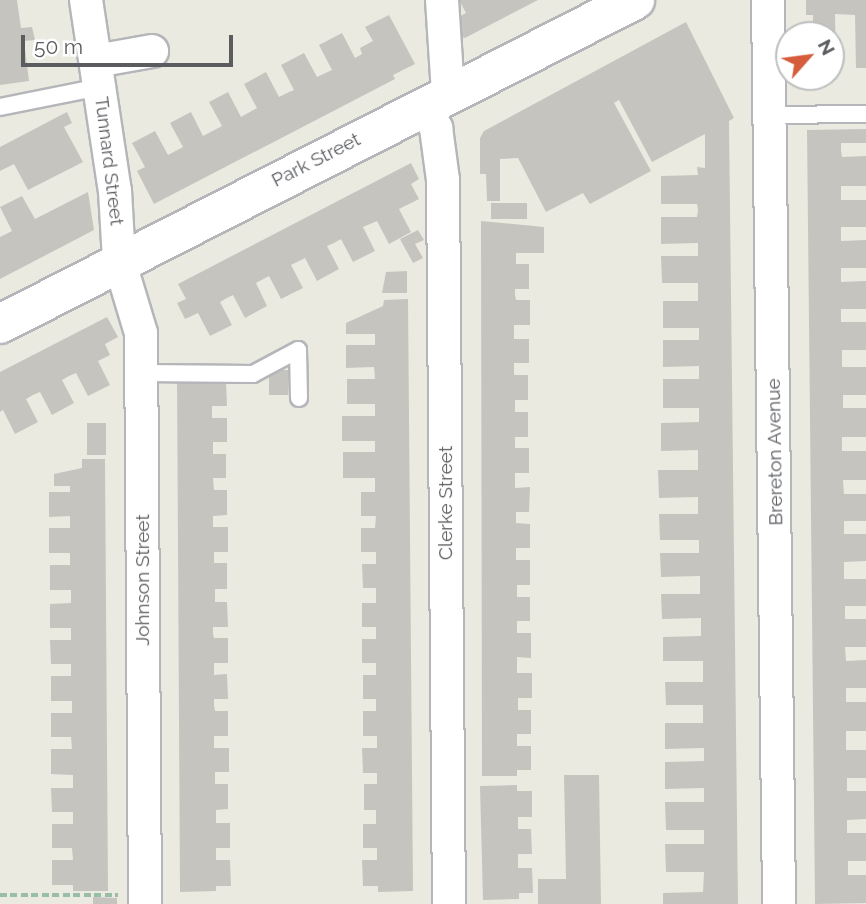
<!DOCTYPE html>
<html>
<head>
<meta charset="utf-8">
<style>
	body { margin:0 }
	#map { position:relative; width:866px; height:904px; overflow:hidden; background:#ebeae1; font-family:Raleway,sans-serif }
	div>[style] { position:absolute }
	.building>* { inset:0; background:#c6c4be; transform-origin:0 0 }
	.path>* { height:4.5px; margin-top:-2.25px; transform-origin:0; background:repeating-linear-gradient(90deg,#98bea8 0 7px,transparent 0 10.5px) }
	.roads { filter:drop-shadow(2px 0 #b4b6ba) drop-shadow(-2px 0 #b4b6ba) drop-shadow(0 2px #b4b6ba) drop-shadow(0 -2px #b4b6ba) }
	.lane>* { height:16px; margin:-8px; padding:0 8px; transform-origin:8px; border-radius:8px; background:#fff }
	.street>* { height:32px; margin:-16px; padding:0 16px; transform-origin:16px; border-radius:16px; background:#fff }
	.secondary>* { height:38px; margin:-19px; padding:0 19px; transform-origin:19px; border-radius:19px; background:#fff }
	span { translate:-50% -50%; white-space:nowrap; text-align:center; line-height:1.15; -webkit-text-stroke:6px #fff; paint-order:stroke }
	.street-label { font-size:19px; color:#5a5c60 }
	.north { position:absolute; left:775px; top:21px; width:70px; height:70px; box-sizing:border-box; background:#fff; border:2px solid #bdbebf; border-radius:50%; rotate:62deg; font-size:19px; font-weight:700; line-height:28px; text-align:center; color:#5a5c60 }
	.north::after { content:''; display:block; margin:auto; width:24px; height:32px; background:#d65d3c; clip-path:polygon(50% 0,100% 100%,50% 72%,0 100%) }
	.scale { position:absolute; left:21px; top:35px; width:212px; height:32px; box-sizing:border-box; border:4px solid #5a5c60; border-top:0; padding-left:9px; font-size:21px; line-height:24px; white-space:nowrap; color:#5a5c60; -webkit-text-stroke:5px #fff; paint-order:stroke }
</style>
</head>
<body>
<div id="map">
	<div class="building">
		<div style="clip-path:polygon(0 0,17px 0,21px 28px,32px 27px,35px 40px,24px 41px,29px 81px,0 85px)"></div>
		<div style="clip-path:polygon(459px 0,538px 0,465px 38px,459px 36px,457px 18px,466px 13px)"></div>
		<div style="clip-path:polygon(806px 0,866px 0,866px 68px,856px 68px,855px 15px,835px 14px,836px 69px,831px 69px,831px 35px,813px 35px,813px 15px,806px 15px)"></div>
		<div style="clip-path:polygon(389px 15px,415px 64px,393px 75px,395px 79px,154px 204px,137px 171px,145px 167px,132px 143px,155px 131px,168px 155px,183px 147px,170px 123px,191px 112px,203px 136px,222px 126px,209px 102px,228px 92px,241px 117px,257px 108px,244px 84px,266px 72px,279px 97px,287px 93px,294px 90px,281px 65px,304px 53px,317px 77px,332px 70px,319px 45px,342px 33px,355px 58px,362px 54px,360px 48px,373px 41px,365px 27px)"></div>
		<div style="clip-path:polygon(686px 22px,734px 118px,729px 121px,738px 904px,663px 904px,663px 893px,703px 892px,704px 872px,666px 872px,665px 844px,704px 844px,704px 830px,666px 830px,665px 802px,704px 802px,704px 788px,665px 789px,665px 762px,704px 761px,704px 748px,665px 749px,665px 723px,703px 723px,703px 705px,666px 705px,665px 682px,703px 682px,703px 661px,663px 661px,663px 637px,701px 636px,701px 618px,662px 619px,661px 594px,700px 594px,700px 576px,661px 577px,660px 553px,699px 553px,699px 540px,660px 540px,659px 514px,698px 514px,698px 497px,659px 498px,658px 470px,698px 470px,698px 450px,661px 451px,661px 423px,699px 422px,699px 408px,663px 408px,663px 379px,699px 379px,699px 366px,663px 367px,663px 340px,699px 340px,699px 328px,663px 328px,663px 301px,698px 301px,698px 283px,662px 283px,661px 256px,698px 256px,698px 243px,661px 244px,661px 217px,697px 217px,698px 210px,697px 204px,661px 204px,661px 176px,698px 175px,697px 167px,705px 168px,705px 134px,652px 162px,619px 100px,614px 103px,651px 171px,590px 204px,583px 193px,546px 212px,518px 158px,500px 159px,500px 201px,487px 201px,486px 174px,480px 174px,480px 138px,484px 131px)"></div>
		<div style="clip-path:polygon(67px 112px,72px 123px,64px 127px,83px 162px,28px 190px,14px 164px,0 171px,0 147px)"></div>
		<div style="clip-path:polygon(866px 129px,866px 143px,841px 143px,841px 150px,842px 157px,866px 156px,866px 186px,841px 186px,841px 200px,866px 200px,866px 227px,841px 227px,841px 241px,866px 240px,866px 268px,841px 268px,841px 282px,866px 281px,866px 309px,841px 309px,841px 322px,866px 322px,866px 350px,842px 350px,842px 367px,866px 367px,866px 395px,843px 395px,843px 408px,866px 408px,866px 437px,842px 437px,842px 451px,866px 451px,866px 480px,843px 480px,844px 494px,866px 494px,866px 521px,844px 521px,844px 534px,866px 534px,866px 561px,844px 562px,844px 579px,866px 579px,866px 606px,845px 606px,845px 619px,866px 619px,866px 647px,845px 647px,846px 661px,866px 660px,866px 688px,846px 688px,846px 702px,866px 702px,866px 731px,846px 731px,846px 750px,866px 750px,866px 778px,847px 778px,847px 791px,866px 791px,866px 819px,847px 820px,847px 833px,866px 833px,866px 861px,848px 861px,848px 875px,866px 875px,866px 903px,815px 904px,807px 130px)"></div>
		<div style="clip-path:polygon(411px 163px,419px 179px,411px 184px,419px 199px,399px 209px,411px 232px,389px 244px,377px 221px,363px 227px,375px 251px,353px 262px,341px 239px,334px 243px,327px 246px,339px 269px,317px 281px,305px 258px,291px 265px,303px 288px,281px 299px,269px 276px,256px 283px,267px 306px,245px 318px,233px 295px,227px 298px,220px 302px,232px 325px,210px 336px,198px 313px,185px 319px,177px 303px,186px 299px,178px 284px)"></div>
		<div style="clip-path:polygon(88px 192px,94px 230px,0 279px,0 237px,12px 231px,0 207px,22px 196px,35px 219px)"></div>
		<div style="left:491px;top:203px;width:36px;height:16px"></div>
		<div style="clip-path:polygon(481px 221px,544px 227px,544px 253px,516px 253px,516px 264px,529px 264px,529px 289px,515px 289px,515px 295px,516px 300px,530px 300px,530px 325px,514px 325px,514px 339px,529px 339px,529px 363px,514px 363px,514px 375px,528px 375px,528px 400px,515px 400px,515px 412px,528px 412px,528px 437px,515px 437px,515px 448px,529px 448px,529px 473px,515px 473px,515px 488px,530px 487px,529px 512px,516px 512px,516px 523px,530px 524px,530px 548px,516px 548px,516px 560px,530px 560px,530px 585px,517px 585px,517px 597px,530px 597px,530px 621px,517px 621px,517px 633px,531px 633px,531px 658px,517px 657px,517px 673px,532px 673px,532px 698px,518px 698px,518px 710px,531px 710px,531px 734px,517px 734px,517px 746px,531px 746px,531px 770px,517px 770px,517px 776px,482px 776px)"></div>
		<div style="clip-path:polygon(418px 230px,424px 240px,415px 244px,423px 258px,413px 263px,400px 239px)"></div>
		<div style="clip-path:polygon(407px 271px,407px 293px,382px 293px,386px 272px)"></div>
		<div style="clip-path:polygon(408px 299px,413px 891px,378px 892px,378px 886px,363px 886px,362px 860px,377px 860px,377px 848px,363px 848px,363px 824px,376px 824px,376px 810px,364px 810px,364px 784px,377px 784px,377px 773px,363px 773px,362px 748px,377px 748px,377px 736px,363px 736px,363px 711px,376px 711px,376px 699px,363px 699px,363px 675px,376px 675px,376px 663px,362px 663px,362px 639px,376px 639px,376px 627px,362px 627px,362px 603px,376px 603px,376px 588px,363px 588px,362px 564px,376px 564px,376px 552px,361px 552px,361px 528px,375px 528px,376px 516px,361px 516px,361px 492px,375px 492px,375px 478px,343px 478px,343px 452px,375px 452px,375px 441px,342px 441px,342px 416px,375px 416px,375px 404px,347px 404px,347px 379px,375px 379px,374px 367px,346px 368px,346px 345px,375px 345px,375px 334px,346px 334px,346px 323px,383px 306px,384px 300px)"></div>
		<div style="clip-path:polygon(107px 317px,118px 337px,105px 344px,110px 355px,98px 361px,110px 385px,88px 396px,76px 373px,69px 376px,62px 380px,74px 403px,52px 415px,40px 392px,33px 395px,26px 399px,38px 422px,15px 434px,3px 410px,0 412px,0 372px)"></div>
		<div style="left:269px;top:370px;width:19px;height:25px"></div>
		<div style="clip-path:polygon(177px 376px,226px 381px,227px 406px,212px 406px,212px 418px,227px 418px,227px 442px,213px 442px,213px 454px,226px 454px,226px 478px,213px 478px,214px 490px,227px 490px,227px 515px,213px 516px,213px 527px,228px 527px,228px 552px,214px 552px,214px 563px,227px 563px,227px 589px,215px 589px,215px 602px,227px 602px,228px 627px,213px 627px,213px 633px,214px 638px,228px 638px,228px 663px,214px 663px,214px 675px,227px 674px,228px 699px,214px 699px,214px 705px,215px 711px,228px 711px,228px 736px,214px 736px,214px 748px,229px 748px,229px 772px,215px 772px,215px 784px,228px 784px,228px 809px,216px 810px,216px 823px,230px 823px,230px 848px,216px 848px,216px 860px,230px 860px,231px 886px,216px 886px,216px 891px,180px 892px)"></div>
		<div style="left:87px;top:423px;width:19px;height:32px"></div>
		<div style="clip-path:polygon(82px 459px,105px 459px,108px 891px,73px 891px,73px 885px,52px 885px,52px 860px,73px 860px,72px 848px,52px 848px,52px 824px,73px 824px,73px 812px,52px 812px,51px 788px,73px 788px,73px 775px,51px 774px,51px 749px,72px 749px,71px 737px,51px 737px,51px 713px,72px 713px,72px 701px,51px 701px,51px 676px,71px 676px,71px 664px,51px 664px,50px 640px,71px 640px,71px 628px,50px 628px,50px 604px,71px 603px,71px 590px,50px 590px,50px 565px,70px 565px,70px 553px,49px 553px,49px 528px,70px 528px,70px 516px,49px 517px,49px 492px,70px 492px,70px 486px,54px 486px,54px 474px,82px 468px)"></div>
		<div style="clip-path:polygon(564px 775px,599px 775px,601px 904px,538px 904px,538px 879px,566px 879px)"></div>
		<div style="clip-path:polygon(517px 785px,517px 791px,532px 791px,532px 817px,518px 817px,518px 829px,531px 829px,532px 854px,518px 854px,518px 868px,532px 868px,533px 893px,519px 893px,519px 899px,483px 900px,480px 786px)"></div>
		<div style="clip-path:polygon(93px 897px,117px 898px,117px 904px,93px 904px)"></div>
	</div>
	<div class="path">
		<div style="left:0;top:895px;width:118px"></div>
	</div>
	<div class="roads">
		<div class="lane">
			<div style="left:0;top:107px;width:102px;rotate:-11.3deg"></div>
			<div style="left:770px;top:115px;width:96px;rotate:-0.6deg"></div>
			<div style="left:141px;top:373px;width:112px;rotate:0.5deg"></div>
			<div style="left:253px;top:374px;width:51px;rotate:-28.1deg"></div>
			<div style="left:298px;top:350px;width:48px;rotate:88.8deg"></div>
		</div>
		<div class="street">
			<div style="left:86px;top:0;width:193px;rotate:81.4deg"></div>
			<div style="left:115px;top:191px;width:69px;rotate:86.7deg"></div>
			<div style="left:119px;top:260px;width:76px;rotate:73.2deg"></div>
			<div style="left:141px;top:333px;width:571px;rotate:89.6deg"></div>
			<div style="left:442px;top:0;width:93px;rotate:86.3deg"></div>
			<div style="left:768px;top:0;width:904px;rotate:89.3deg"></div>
			<div style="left:96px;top:61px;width:57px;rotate:-10.1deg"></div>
			<div style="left:423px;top:106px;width:26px;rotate:59deg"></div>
			<div style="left:436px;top:128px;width:52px;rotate:82.3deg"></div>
			<div style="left:443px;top:180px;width:724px;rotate:89.53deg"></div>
		</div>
		<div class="secondary">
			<div style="left:0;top:324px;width:713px;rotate:-27.03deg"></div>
		</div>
	</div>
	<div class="street-label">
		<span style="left:316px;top:160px;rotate:-27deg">Park Street</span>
		<span style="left:109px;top:161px;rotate:83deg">Tunnard Street</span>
		<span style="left:775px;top:452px;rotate:-91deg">Brereton Avenue</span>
		<span style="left:446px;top:503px;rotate:-90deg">Clerke Street</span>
		<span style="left:143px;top:580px;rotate:-90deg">Johnson Street</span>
	</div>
	<div class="north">N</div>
	<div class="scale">50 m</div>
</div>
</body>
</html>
